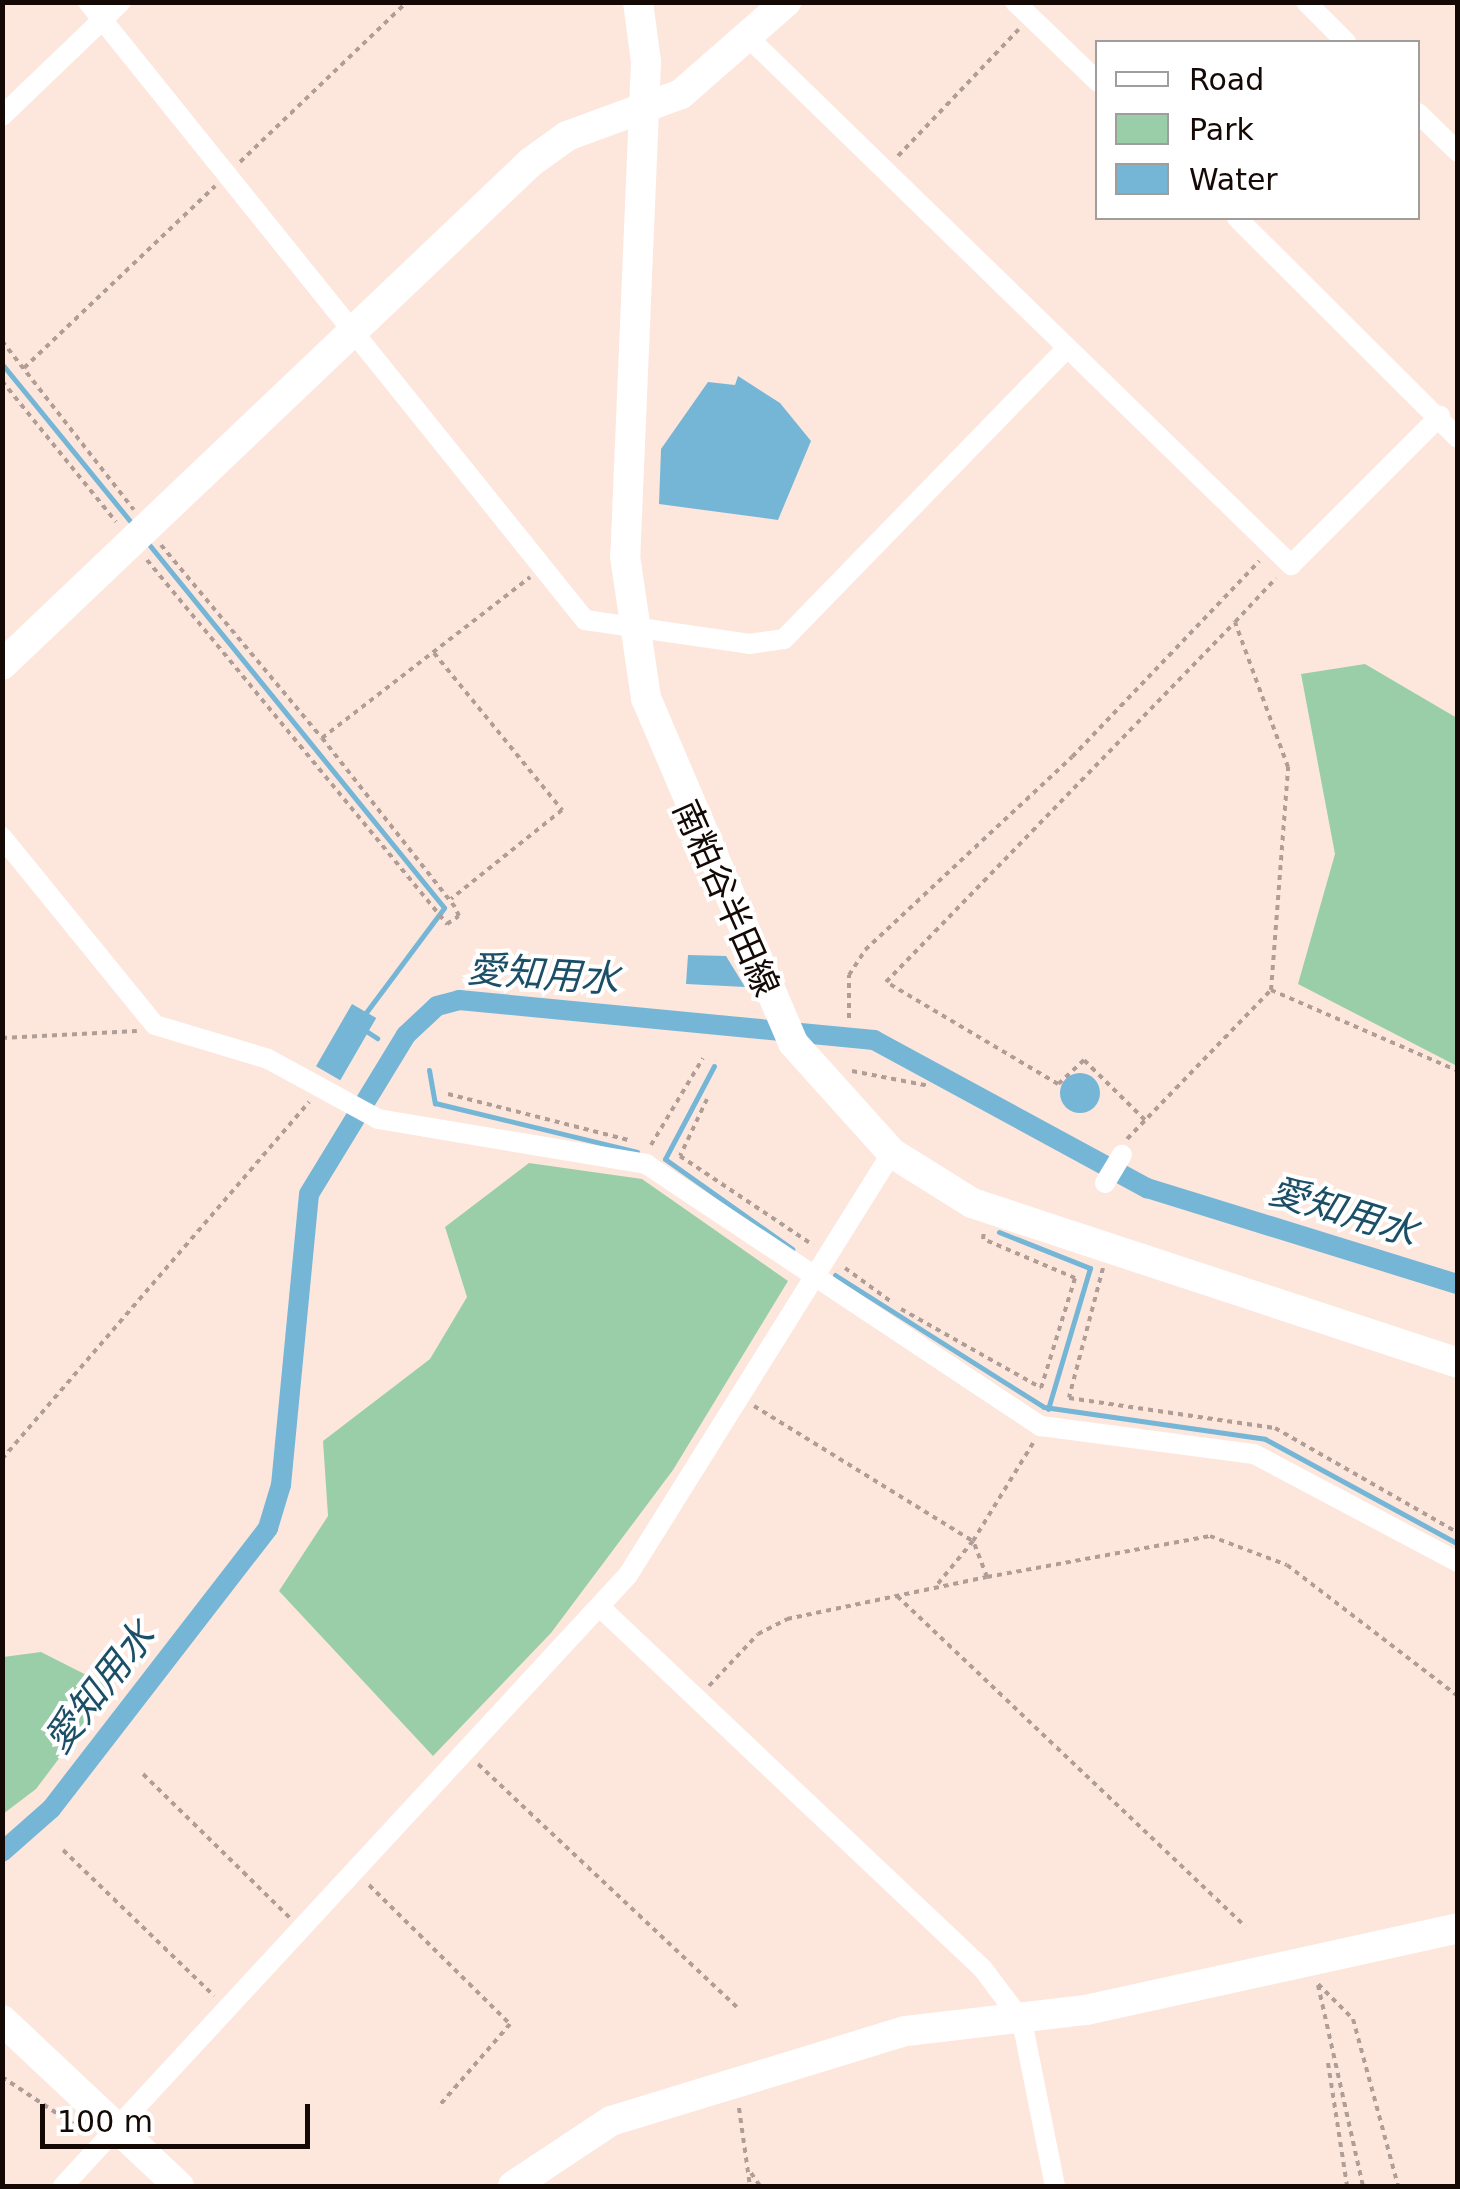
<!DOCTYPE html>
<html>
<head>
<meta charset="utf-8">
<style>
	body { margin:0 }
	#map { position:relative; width:1460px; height:2189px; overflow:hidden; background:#fde7dd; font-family:"DejaVu Sans","Noto Sans JP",sans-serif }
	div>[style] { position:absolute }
	.green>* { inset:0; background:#9acea9 }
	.water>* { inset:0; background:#75b6d7; transform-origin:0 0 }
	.round { border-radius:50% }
	.stream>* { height:5px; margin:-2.5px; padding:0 2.5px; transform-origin:2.5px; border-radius:2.5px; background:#75b6d7 }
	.canal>* { height:20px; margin:-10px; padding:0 10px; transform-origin:10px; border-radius:10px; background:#75b6d7 }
	.path>* { height:4px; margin-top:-2px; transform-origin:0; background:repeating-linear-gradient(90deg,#b09e96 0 5px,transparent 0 10px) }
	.street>* { height:20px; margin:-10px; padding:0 10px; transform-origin:10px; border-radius:10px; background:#fff }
	.secondary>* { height:30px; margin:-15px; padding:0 15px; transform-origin:15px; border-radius:15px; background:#fff }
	span { translate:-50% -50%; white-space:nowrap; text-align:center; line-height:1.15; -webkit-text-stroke:8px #fff; paint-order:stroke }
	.street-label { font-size:35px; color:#140905 }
	.water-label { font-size:38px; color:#1b4f67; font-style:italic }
	.frame { position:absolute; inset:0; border:5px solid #140905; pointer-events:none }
	.legend { position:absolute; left:1095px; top:40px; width:325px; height:180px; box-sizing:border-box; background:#fff; border:2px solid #a19d9b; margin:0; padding:12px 18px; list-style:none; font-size:30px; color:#140905 }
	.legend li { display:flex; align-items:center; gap:20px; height:50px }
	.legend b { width:50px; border:2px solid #a19d9b }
	.scale { position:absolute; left:40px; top:2104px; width:270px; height:45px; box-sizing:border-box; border:5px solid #140905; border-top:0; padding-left:12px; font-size:30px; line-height:35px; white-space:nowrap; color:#140905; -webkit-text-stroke:8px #fff; paint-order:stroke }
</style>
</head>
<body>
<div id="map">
	<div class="green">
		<div style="clip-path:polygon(1365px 664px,1457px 718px,1457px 1066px,1298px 984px,1335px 854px,1301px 674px)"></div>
		<div style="clip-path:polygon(529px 1163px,642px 1179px,788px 1281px,673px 1470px,551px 1633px,433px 1756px,279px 1591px,328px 1516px,323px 1441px,430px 1359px,467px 1297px,445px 1227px)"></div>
		<div style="clip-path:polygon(41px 1652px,112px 1688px,36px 1789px,3px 1814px,3px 1657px)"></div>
	</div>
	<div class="water">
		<div style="clip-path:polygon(738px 376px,780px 403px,811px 441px,778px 520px,659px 504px,661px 449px,708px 382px,735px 385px)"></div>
		<div style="clip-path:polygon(688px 955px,726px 956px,745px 987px,686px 984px)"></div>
		<div style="left:352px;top:1004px;width:28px;height:72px;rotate:30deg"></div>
		<div class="round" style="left:1060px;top:1073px;width:40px;height:40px"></div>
	</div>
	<div class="stream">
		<div style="left:2px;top:364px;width:209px;rotate:50.8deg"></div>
		<div style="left:147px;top:542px;width:471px;rotate:50.9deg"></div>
		<div style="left:444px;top:908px;width:132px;rotate:126.7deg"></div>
		<div style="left:363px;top:1029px;width:17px;rotate:33deg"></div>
		<div style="left:714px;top:1066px;width:105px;rotate:117.8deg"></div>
		<div style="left:665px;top:1159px;width:156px;rotate:35.3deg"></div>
		<div style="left:429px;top:1070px;width:34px;rotate:80deg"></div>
		<div style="left:435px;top:1103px;width:208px;rotate:13.6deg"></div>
		<div style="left:999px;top:1232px;width:98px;rotate:21.6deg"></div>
		<div style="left:1090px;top:1268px;width:147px;rotate:106.6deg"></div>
		<div style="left:835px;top:1275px;width:247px;rotate:32.3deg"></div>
		<div style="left:1044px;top:1407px;width:223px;rotate:8.2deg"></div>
		<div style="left:1265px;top:1439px;width:220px;rotate:28.5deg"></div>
	</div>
	<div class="canal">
		<div style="left:2px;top:1852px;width:65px;rotate:-41.3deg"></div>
		<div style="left:51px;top:1809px;width:355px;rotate:-52.3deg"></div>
		<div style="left:268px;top:1528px;width:45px;rotate:-73.2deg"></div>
		<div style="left:281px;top:1485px;width:292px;rotate:-84.5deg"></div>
		<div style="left:309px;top:1194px;width:186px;rotate:-58.6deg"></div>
		<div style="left:406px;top:1035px;width:42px;rotate:-43.1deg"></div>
		<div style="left:437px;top:1006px;width:23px;rotate:-15deg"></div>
		<div style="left:459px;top:1000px;width:417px;rotate:5.5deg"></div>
		<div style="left:874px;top:1040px;width:311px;rotate:28.5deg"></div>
		<div style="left:1147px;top:1188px;width:325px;rotate:17.2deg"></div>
	</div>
	<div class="path">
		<div style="left:898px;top:156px;width:175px;rotate:-46.4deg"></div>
		<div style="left:240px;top:162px;width:231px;rotate:-43.8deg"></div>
		<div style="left:2px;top:341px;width:214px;rotate:52deg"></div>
		<div style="left:24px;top:368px;width:264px;rotate:-43.6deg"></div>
		<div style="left:2px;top:381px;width:181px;rotate:51deg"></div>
		<div style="left:161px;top:545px;width:251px;rotate:50.2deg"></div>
		<div style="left:147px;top:560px;width:472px;rotate:50.5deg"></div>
		<div style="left:447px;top:924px;width:14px;rotate:-34deg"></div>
		<div style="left:459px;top:916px;width:10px;rotate:-114deg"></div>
		<div style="left:455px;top:907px;width:215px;rotate:-128.2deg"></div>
		<div style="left:322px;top:738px;width:263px;rotate:-37.7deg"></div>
		<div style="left:434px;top:653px;width:203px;rotate:50.8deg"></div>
		<div style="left:562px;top:810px;width:142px;rotate:141.3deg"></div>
		<div style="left:1271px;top:990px;width:204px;rotate:23.4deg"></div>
		<div style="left:849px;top:1018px;width:43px;rotate:-90deg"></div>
		<div style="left:849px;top:975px;width:30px;rotate:-57deg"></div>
		<div style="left:865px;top:950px;width:283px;rotate:-43deg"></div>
		<div style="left:1072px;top:757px;width:271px;rotate:-46.3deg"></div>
		<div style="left:2px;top:1038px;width:135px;rotate:-3deg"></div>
		<div style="left:852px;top:1071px;width:79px;rotate:10.9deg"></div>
		<div style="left:448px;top:1094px;width:186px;rotate:14.3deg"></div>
		<div style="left:707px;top:1099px;width:63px;rotate:115.3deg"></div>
		<div style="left:680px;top:1156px;width:160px;rotate:33.8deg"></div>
		<div style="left:1145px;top:1120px;width:86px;rotate:-135.5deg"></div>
		<div style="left:1084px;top:1060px;width:35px;rotate:137deg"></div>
		<div style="left:1058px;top:1084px;width:200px;rotate:-149.3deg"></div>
		<div style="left:886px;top:982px;width:501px;rotate:-45.89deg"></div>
		<div style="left:1127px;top:1139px;width:207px;rotate:-46deg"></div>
		<div style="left:1271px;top:990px;width:224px;rotate:-85.6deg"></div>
		<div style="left:1288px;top:767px;width:154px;rotate:-110.1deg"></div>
		<div style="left:1235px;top:622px;width:60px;rotate:-47deg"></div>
		<div style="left:651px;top:1145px;width:101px;rotate:-59.1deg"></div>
		<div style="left:845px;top:1268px;width:59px;rotate:36.1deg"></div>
		<div style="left:1103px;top:1268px;width:134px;rotate:104.7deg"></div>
		<div style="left:1069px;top:1398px;width:208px;rotate:8.3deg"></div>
		<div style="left:1275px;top:1428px;width:211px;rotate:29.8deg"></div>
		<div style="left:901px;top:1309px;width:161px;rotate:29.4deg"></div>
		<div style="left:1041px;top:1388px;width:115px;rotate:-72.8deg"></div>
		<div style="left:1075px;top:1278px;width:100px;rotate:-157deg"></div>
		<div style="left:983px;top:1239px;width:8px;rotate:-83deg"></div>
		<div style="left:754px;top:1406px;width:257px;rotate:31.7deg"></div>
		<div style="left:973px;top:1541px;width:58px;rotate:129.4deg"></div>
		<div style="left:2px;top:1459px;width:471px;rotate:-49.3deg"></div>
		<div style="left:987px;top:1577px;width:227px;rotate:-10.4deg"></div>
		<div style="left:1210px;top:1536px;width:82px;rotate:20.6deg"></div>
		<div style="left:1287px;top:1565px;width:215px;rotate:37.5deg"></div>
		<div style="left:897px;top:1596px;width:480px;rotate:43.5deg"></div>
		<div style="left:709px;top:1686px;width:71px;rotate:-46.7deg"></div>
		<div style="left:758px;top:1634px;width:33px;rotate:-27deg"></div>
		<div style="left:787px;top:1619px;width:204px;rotate:-11.9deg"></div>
		<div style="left:987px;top:1577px;width:39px;rotate:-111deg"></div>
		<div style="left:973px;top:1541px;width:115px;rotate:-58.5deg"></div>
		<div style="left:478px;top:1764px;width:355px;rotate:43.2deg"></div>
		<div style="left:143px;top:1774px;width:206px;rotate:44.4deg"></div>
		<div style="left:63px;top:1850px;width:210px;rotate:44deg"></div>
		<div style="left:369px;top:1885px;width:198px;rotate:44.6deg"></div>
		<div style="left:510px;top:2024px;width:110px;rotate:130.9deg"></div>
		<div style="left:1318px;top:1984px;width:49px;rotate:45deg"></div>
		<div style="left:1353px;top:2019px;width:173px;rotate:74.9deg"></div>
		<div style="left:1318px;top:1985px;width:206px;rotate:77.4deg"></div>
		<div style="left:1328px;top:2063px;width:124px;rotate:81.2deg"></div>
		<div style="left:2px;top:2077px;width:96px;rotate:33.5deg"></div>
		<div style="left:739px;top:2108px;width:79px;rotate:82deg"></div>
		<div style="left:751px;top:2173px;width:16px;rotate:55deg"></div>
	</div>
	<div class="street">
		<div style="left:88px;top:2px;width:793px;rotate:51.19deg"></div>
		<div style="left:585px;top:620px;width:166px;rotate:8.3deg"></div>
		<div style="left:749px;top:644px;width:35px;rotate:-8deg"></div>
		<div style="left:784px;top:639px;width:406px;rotate:-45.8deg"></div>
		<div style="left:1015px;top:2px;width:115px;rotate:43.9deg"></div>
		<div style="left:1306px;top:2px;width:57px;rotate:45deg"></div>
		<div style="left:750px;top:39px;width:755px;rotate:44.19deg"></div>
		<div style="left:1291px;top:565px;width:211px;rotate:-45deg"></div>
		<div style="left:1418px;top:113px;width:56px;rotate:44.3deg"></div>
		<div style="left:2px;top:116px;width:165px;rotate:-43.8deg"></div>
		<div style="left:1237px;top:218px;width:312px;rotate:44.9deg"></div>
		<div style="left:2px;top:837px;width:242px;rotate:50.9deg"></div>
		<div style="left:155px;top:1025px;width:118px;rotate:16.7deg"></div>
		<div style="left:268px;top:1059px;width:125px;rotate:28.6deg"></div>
		<div style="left:378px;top:1119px;width:272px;rotate:9.5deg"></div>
		<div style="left:646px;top:1164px;width:474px;rotate:33.6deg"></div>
		<div style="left:1041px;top:1426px;width:215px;rotate:7.5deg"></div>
		<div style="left:1254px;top:1454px;width:231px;rotate:27.9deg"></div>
		<div style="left:1105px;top:1183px;width:33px;rotate:-59deg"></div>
		<div style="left:601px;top:1608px;width:526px;rotate:43.38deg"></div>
		<div style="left:983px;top:1969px;width:65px;rotate:53.1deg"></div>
		<div style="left:1022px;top:2021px;width:168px;rotate:78.7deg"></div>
		<div style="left:63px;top:2186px;width:832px;rotate:-47.24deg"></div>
		<div style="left:628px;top:1575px;width:498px;rotate:-58deg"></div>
	</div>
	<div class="secondary">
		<div style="left:638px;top:2px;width:61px;rotate:82.4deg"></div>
		<div style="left:646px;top:62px;width:494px;rotate:92.4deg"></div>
		<div style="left:625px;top:556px;width:144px;rotate:81.6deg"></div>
		<div style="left:646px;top:698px;width:375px;rotate:66.9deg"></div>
		<div style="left:793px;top:1043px;width:148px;rotate:48deg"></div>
		<div style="left:892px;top:1153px;width:94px;rotate:32deg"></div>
		<div style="left:972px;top:1203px;width:512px;rotate:18.22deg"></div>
		<div style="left:2px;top:665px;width:730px;rotate:-43.56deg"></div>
		<div style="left:531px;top:162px;width:44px;rotate:-35.8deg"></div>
		<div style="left:567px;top:136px;width:121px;rotate:-20.2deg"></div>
		<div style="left:681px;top:94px;width:140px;rotate:-41.2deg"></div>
		<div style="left:2px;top:2020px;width:243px;rotate:43.2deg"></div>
		<div style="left:513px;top:2186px;width:118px;rotate:-33.6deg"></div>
		<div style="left:611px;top:2121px;width:308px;rotate:-17deg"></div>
		<div style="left:906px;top:2031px;width:181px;rotate:-6.7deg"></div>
		<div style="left:1086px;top:2010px;width:381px;rotate:-12.4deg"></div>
	</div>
	<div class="street-label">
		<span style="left:726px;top:898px;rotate:66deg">南粕谷半田線</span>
	</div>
	<div class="water-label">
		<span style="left:543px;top:975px;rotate:4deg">愛知用水</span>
		<span style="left:1343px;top:1212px;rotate:17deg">愛知用水</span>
		<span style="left:100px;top:1688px;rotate:-52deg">愛知用水</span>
	</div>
	<div class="frame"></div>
	<ul class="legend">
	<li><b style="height:12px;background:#fff"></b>Road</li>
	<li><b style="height:28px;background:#9acea9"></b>Park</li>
	<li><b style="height:28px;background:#75b6d7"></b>Water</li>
	</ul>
	<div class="scale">100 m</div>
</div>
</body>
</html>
